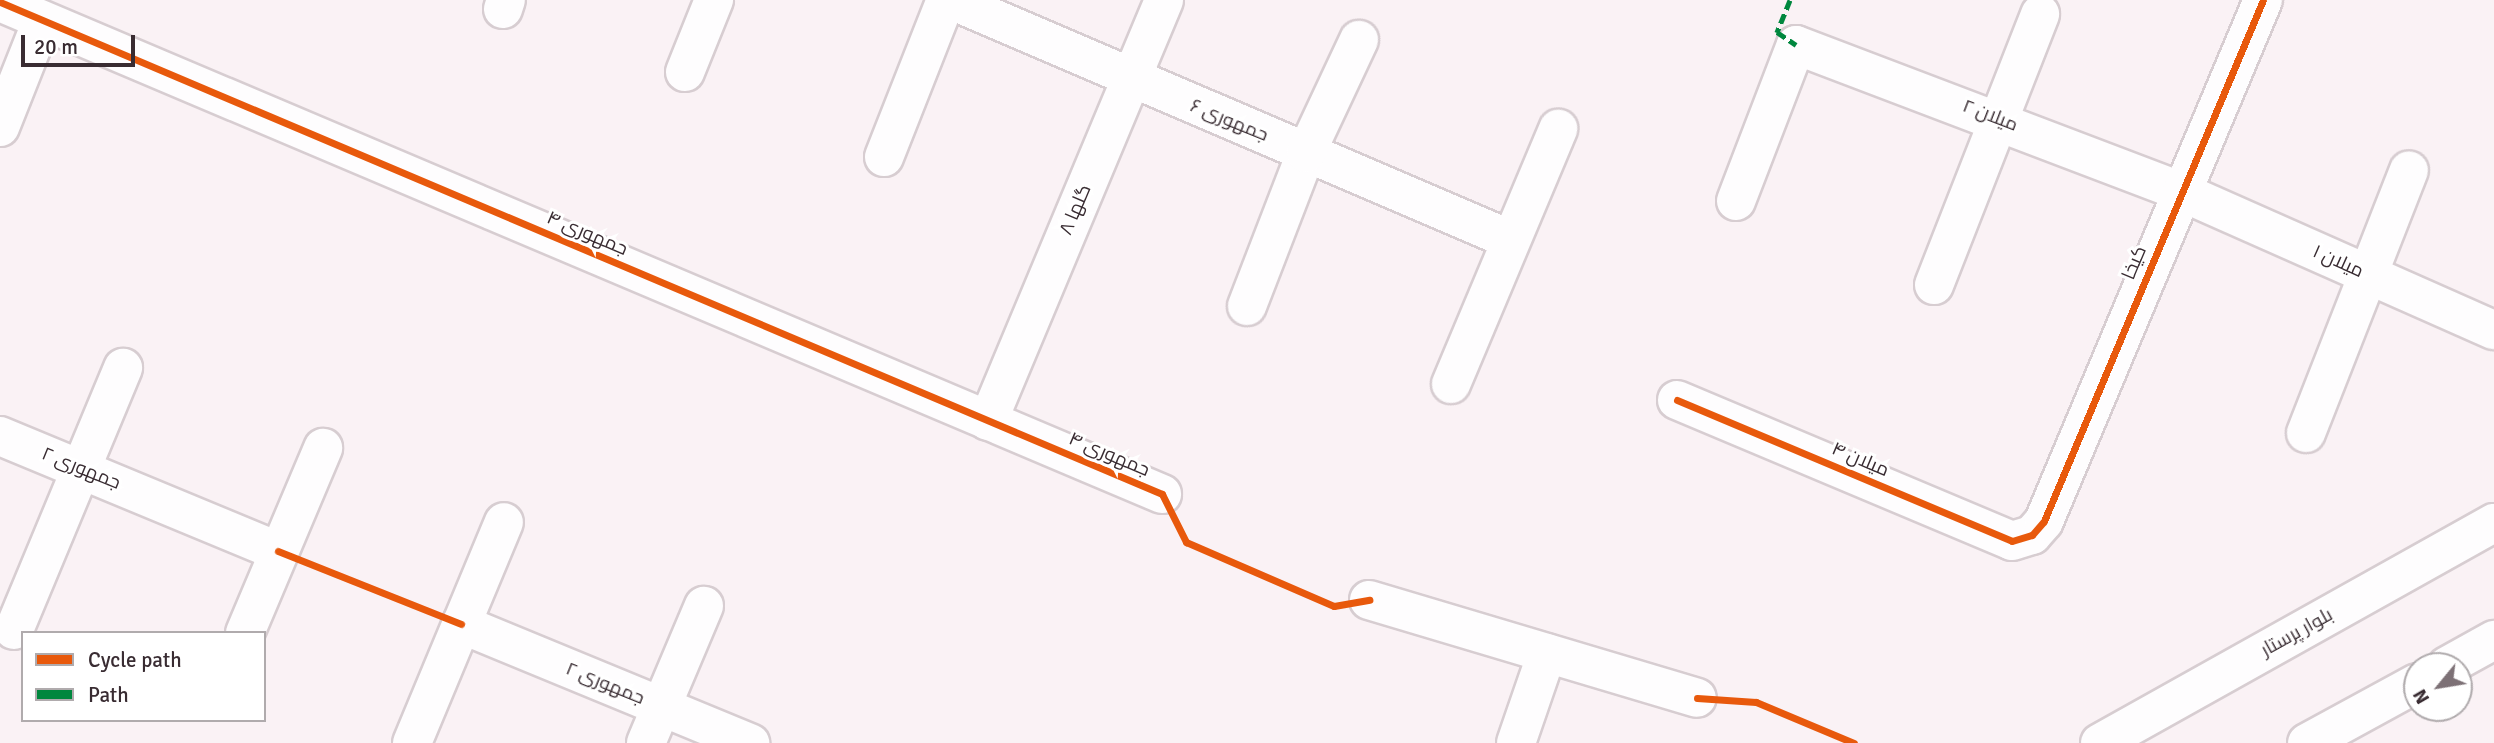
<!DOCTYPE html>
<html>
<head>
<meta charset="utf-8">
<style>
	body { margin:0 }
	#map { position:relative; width:2494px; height:743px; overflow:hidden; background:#faf2f5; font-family:Signika,Cairo,sans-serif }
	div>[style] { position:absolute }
	.roads { filter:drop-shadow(2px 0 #d7cdd1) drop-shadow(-2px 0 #d7cdd1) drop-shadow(0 2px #d7cdd1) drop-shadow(0 -2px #d7cdd1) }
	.street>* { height:38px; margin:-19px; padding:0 19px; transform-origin:19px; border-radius:19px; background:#fefdfe }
	.secondary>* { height:38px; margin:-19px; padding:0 19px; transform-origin:19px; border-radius:19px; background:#fefdfe }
	.quiet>* { height:5px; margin-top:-2.5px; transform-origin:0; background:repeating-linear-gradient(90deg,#00873e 0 10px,transparent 0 15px) }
	.cycleway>* { height:7px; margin:-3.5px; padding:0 3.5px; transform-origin:3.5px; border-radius:3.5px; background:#e8590c }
	span { translate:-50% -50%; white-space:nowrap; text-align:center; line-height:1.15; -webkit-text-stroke:6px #fff; paint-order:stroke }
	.street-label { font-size:19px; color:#392c32 }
	.legend { position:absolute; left:21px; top:631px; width:245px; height:91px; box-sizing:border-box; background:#fff; border:2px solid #b0abad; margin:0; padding:9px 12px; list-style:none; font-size:21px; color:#392c32 }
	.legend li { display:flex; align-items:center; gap:14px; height:35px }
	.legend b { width:35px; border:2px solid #b0abad }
	.north { position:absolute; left:2403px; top:652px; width:70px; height:70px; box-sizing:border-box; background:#fff; border:2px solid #b0abad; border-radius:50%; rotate:240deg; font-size:19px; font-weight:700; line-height:28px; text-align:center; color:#392c32 }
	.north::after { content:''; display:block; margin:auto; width:24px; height:32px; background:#7d7176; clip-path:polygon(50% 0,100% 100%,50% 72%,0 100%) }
	.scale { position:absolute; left:21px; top:35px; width:114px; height:32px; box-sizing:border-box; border:4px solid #392c32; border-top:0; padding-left:9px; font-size:21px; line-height:24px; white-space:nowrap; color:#392c32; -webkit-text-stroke:5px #fff; paint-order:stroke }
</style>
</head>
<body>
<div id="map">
	<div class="roads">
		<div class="street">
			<div style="left:951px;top:0;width:607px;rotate:23.19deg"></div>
			<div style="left:0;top:2px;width:1262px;rotate:22.95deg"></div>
			<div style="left:503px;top:9px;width:9px;rotate:-72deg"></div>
			<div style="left:685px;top:72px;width:78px;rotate:-68.1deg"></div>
			<div style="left:0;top:127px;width:114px;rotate:-68.4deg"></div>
			<div style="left:884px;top:157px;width:169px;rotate:-68.5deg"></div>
			<div style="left:1736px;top:201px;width:167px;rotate:-69deg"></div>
			<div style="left:1796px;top:45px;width:413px;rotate:20.8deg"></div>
			<div style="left:2182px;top:192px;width:341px;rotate:23.9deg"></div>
			<div style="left:1934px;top:285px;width:291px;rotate:-68.6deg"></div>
			<div style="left:1247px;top:306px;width:164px;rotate:-68.9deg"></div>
			<div style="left:1306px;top:153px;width:125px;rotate:-64.9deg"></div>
			<div style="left:1451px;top:384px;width:277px;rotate:-67.2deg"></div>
			<div style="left:1677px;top:400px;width:363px;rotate:22.8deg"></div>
			<div style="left:2012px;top:541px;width:21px;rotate:-17deg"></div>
			<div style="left:2032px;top:535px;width:18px;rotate:-49deg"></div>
			<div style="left:2044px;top:521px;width:565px;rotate:-67.2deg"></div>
			<div style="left:988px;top:421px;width:456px;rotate:-67.3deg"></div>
			<div style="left:2306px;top:433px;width:282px;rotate:-68.6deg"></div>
			<div style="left:0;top:436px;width:301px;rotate:22.5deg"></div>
			<div style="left:1369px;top:600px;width:342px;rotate:16.6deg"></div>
			<div style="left:461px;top:624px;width:313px;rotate:22.4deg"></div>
			<div style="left:14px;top:630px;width:284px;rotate:-67.4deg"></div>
			<div style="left:245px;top:633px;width:201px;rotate:-67.1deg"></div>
			<div style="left:412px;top:743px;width:239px;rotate:-67.4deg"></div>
			<div style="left:646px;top:743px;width:149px;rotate:-67.1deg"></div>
			<div style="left:1516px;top:743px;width:95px;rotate:-71deg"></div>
		</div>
		<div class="secondary">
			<div style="left:2447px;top:666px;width:54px;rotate:-29deg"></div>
			<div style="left:2100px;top:743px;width:451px;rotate:-29.2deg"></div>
			<div style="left:2307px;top:743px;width:125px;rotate:-28.6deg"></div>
		</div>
	</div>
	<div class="quiet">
		<div style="left:1790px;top:0;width:35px;rotate:112deg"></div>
		<div style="left:1777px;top:32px;width:23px;rotate:34deg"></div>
	</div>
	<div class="cycleway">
		<div style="left:0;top:2px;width:1262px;rotate:22.95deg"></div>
		<div style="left:1162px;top:494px;width:54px;rotate:63.4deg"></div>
		<div style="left:1186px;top:542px;width:161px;rotate:23.4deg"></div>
		<div style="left:1334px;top:606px;width:36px;rotate:-10deg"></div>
		<div style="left:1677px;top:400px;width:363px;rotate:22.8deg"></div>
		<div style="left:2012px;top:541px;width:21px;rotate:-17deg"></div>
		<div style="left:2032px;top:535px;width:18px;rotate:-49deg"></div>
		<div style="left:2044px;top:521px;width:565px;rotate:-67.2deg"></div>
		<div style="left:278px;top:551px;width:197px;rotate:21.7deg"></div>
		<div style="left:1697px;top:698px;width:59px;rotate:3.9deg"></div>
		<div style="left:1756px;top:702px;width:106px;rotate:22.7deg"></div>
	</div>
	<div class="street-label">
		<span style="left:1990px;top:116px;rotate:21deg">میلان ۲</span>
		<span style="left:1229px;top:121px;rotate:22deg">جمهوری ۶</span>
		<span style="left:1076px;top:210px;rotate:-67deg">گلها ۸</span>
		<span style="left:587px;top:234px;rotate:23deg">جمهوری ۴</span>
		<span style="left:2338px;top:262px;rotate:24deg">میلان ۱</span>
		<span style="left:2135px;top:263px;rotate:-67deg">کیخا</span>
		<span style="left:1109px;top:455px;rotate:23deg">جمهوری ۴</span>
		<span style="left:1860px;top:460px;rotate:23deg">میلان ۴</span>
		<span style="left:81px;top:469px;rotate:22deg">جمهوری ۲</span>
		<span style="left:2297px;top:633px;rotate:-29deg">بلوار پرستار</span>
		<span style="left:605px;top:684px;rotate:22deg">جمهوری ۲</span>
	</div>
	<ul class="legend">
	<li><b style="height:9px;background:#e8590c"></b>Cycle path</li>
	<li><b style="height:9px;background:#00873e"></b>Path</li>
	</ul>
	<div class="north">N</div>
	<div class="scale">20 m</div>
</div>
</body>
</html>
